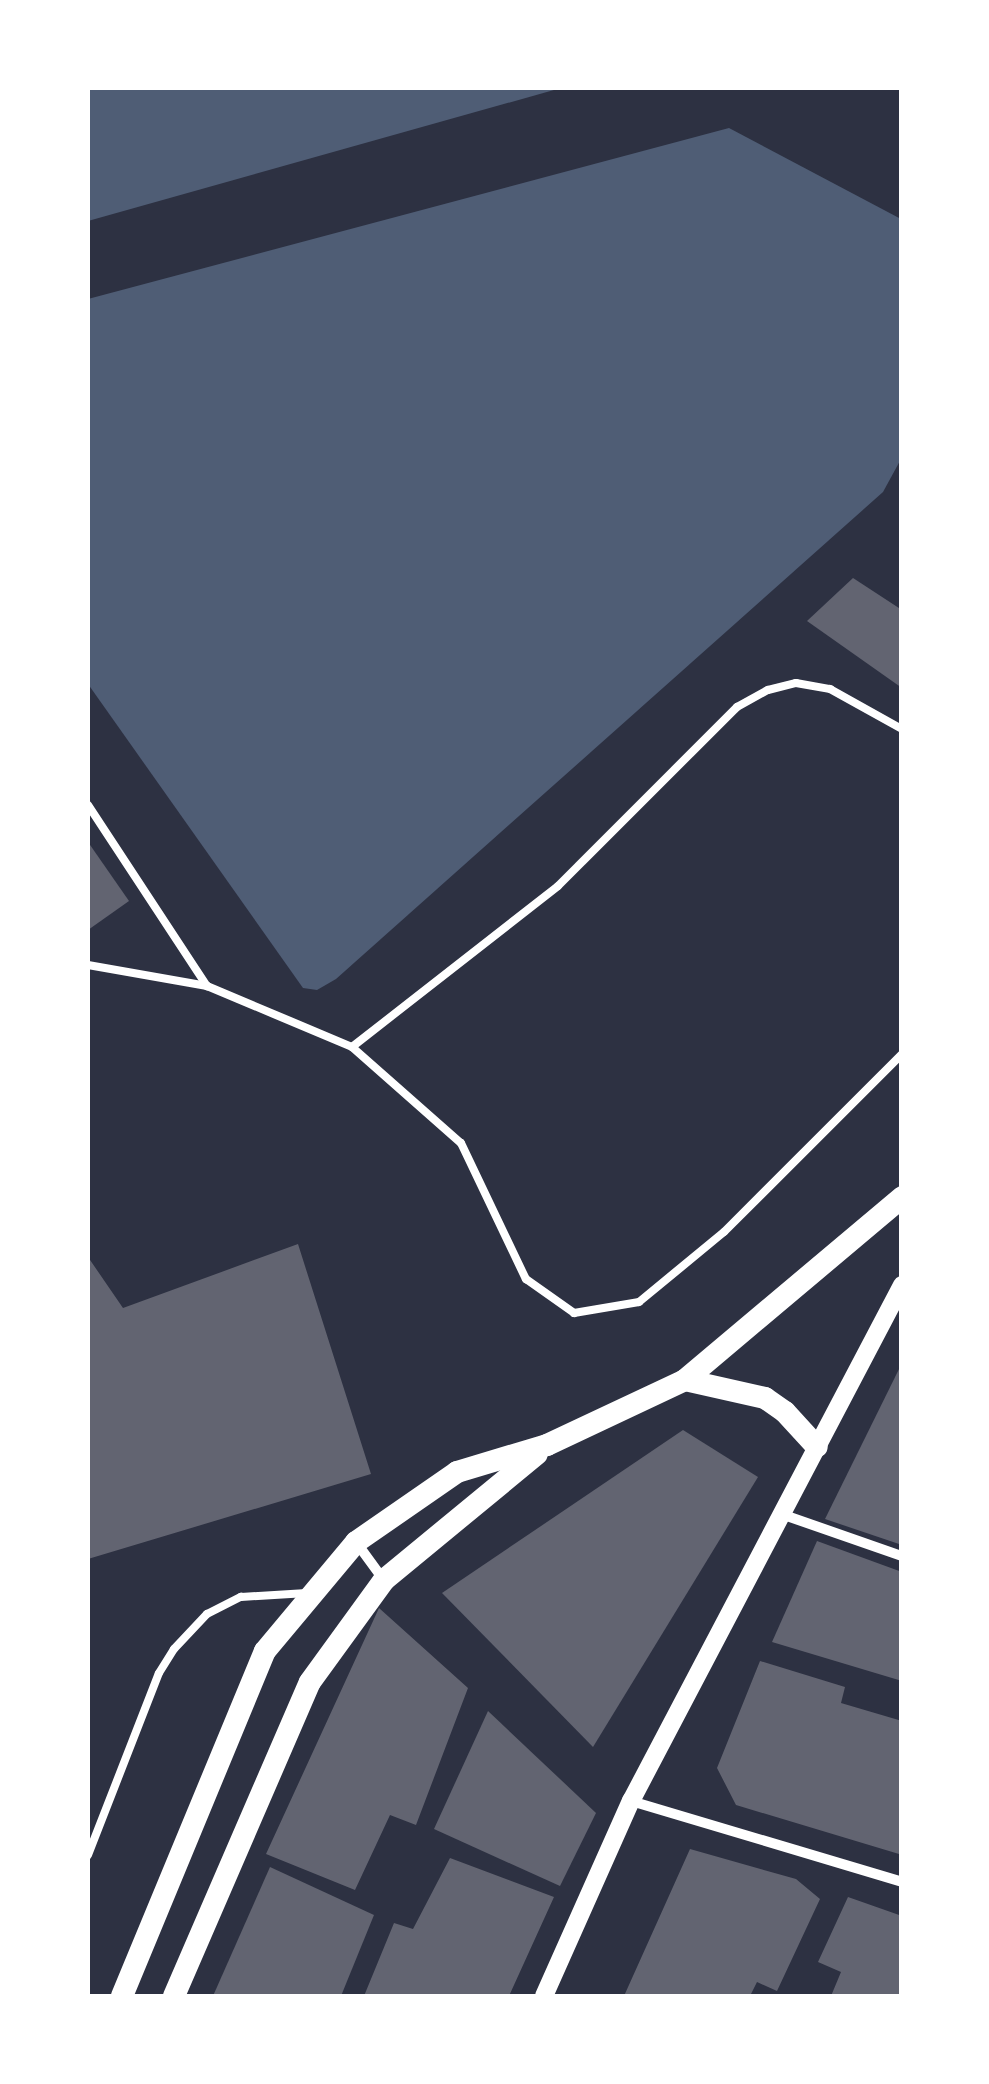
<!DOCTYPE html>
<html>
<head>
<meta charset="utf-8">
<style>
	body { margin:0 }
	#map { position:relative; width:989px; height:2084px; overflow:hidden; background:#2d3142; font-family:"IBM Plex Sans",sans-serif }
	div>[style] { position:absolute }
	.water>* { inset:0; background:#4f5d75 }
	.building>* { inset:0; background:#626471 }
	.service>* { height:8px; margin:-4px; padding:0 4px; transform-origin:4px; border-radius:4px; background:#fff }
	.minor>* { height:10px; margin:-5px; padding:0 5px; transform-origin:5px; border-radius:5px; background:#fff }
	.tertiary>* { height:18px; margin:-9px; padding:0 9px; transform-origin:9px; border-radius:9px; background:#fff }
	.primary>* { height:22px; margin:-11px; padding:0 11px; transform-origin:11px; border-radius:11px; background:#fff }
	span { translate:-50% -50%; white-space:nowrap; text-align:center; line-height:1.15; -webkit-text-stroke:8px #fff; paint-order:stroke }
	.frame { position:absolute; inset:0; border:90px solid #fff; pointer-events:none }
</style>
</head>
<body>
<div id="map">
	<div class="water">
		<div style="clip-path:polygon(88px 88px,561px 88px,88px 221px)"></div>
		<div style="clip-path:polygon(729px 128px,901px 219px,901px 459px,883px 492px,336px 979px,317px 990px,303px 988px,88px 684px,88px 299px)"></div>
	</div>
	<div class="building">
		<div style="clip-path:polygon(853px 578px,902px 610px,902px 688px,807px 621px)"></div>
		<div style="clip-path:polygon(88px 842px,129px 901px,88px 930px)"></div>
		<div style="clip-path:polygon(298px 1244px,371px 1474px,88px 1559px,88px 1257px,123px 1308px)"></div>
		<div style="clip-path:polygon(902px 1363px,902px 1545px,825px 1519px)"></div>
		<div style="clip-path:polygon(683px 1430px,758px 1477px,593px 1747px,442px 1593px)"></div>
		<div style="clip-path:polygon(817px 1541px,902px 1572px,902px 1681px,772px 1642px)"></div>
		<div style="clip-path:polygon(379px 1608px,468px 1688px,416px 1825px,390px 1815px,355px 1890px,266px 1854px)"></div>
		<div style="clip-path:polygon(760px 1661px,845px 1687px,841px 1703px,902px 1721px,899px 1854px,736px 1805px,717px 1768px)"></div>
		<div style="clip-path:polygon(488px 1711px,596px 1813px,560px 1886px,434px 1829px)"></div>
		<div style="clip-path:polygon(690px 1849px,796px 1879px,820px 1899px,777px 1991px,757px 1982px,750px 1996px,624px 1996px)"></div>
		<div style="clip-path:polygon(450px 1858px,554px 1897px,509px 1996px,364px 1996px,394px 1923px,413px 1929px)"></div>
		<div style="clip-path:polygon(270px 1867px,374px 1915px,341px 1996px,213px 1996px)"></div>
		<div style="clip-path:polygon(848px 1897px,902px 1916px,902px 1996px,831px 1996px,841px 1972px,818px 1962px)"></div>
	</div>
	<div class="service">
		<div style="left:88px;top:805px;width:217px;rotate:56.7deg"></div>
		<div style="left:88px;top:965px;width:121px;rotate:10deg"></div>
		<div style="left:207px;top:986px;width:157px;rotate:22.8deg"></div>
		<div style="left:352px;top:1047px;width:145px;rotate:41.4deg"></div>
		<div style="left:461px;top:1143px;width:151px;rotate:64.5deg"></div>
		<div style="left:526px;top:1279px;width:59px;rotate:35.3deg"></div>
		<div style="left:574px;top:1313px;width:66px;rotate:-9.6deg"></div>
		<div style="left:639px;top:1302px;width:110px;rotate:-39.5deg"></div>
		<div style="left:724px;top:1232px;width:252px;rotate:-45deg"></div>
		<div style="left:352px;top:1047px;width:261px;rotate:-38deg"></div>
		<div style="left:558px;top:886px;width:253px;rotate:-45deg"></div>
		<div style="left:737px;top:707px;width:35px;rotate:-29deg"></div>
		<div style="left:768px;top:690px;width:29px;rotate:-14deg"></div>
		<div style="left:796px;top:683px;width:35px;rotate:10deg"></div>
		<div style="left:830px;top:689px;width:82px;rotate:29.1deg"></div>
		<div style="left:88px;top:1855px;width:195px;rotate:-68.7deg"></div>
		<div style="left:159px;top:1673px;width:28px;rotate:-58deg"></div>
		<div style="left:174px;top:1649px;width:48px;rotate:-46.7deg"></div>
		<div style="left:207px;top:1614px;width:38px;rotate:-27deg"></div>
		<div style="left:241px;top:1597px;width:66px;rotate:-3.5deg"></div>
	</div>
	<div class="minor">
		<div style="left:784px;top:1515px;width:125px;rotate:19.2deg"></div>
		<div style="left:356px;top:1542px;width:46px;rotate:53.9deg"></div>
		<div style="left:631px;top:1801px;width:283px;rotate:16.6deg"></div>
	</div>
	<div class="tertiary">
		<div style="left:544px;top:1996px;width:214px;rotate:-66deg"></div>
		<div style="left:631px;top:1801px;width:583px;rotate:-62.29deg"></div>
	</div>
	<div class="primary">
		<div style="left:685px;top:1380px;width:82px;rotate:12.7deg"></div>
		<div style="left:765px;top:1398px;width:24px;rotate:35deg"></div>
		<div style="left:785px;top:1412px;width:47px;rotate:47.6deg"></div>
		<div style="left:122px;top:1996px;width:373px;rotate:-67.5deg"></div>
		<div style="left:265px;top:1651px;width:142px;rotate:-50.1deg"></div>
		<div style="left:356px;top:1542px;width:123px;rotate:-34.7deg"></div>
		<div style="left:457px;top:1472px;width:94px;rotate:-16.7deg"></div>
		<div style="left:547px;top:1445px;width:153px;rotate:-25.2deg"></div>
		<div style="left:685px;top:1380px;width:284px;rotate:-40.1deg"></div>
		<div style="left:174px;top:1996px;width:342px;rotate:-66.6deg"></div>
		<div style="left:310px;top:1682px;width:126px;rotate:-54deg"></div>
		<div style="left:384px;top:1580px;width:198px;rotate:-39.5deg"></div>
	</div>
	<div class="frame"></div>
</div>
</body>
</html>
